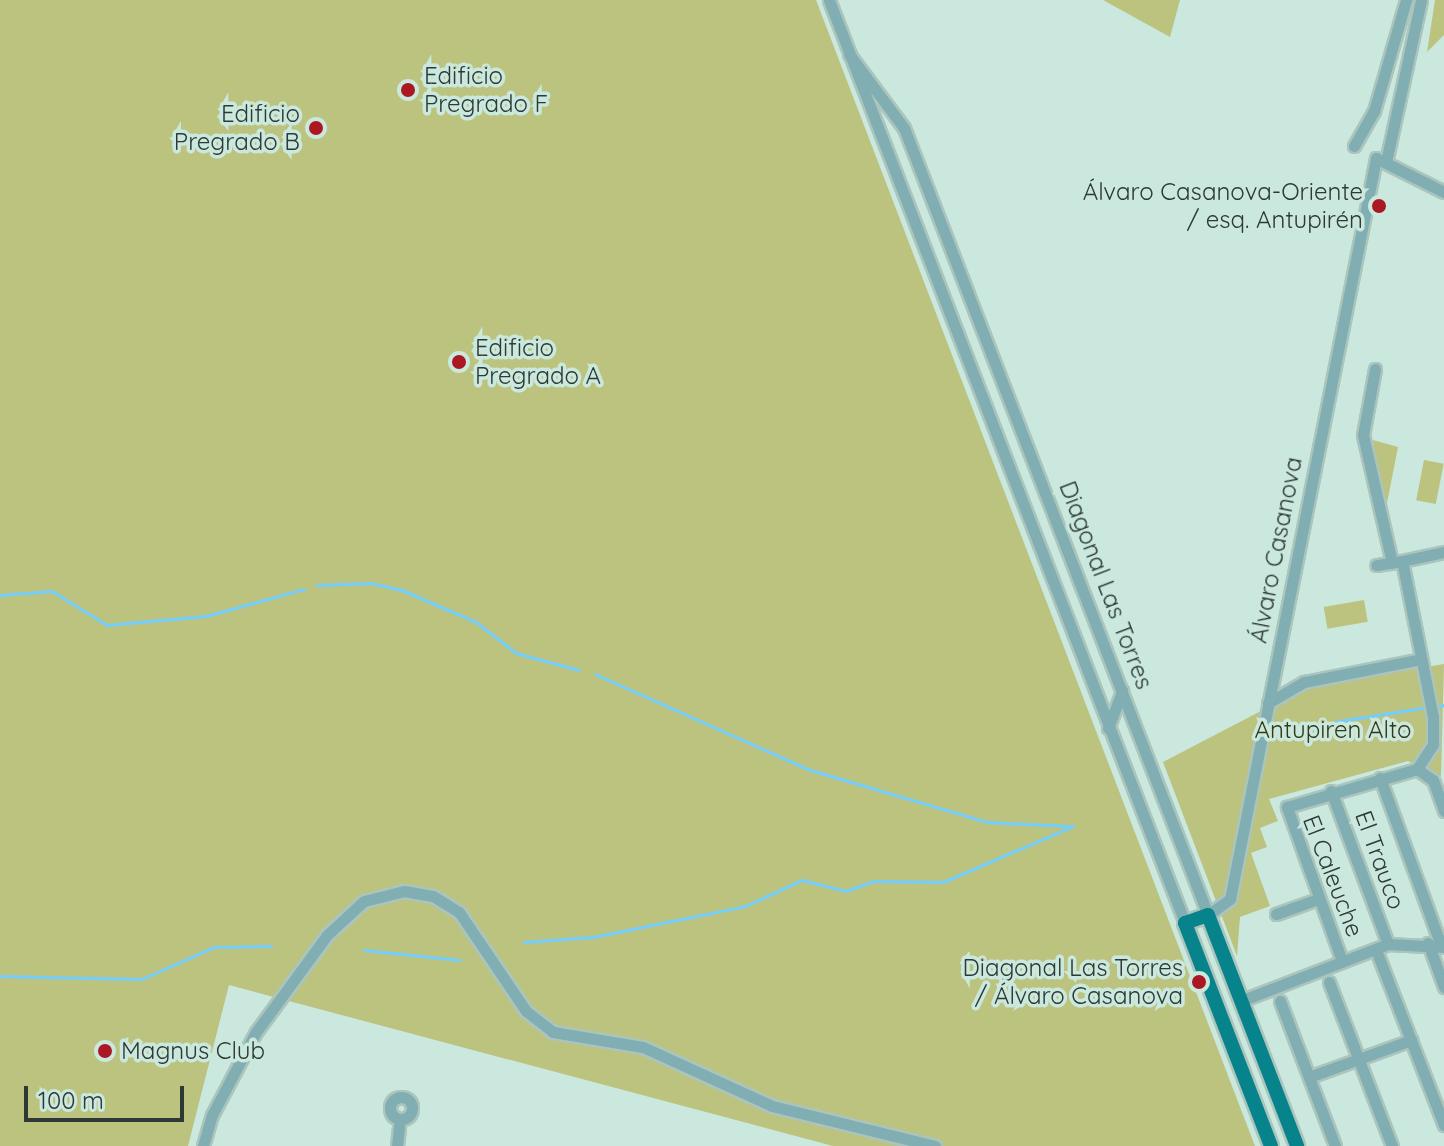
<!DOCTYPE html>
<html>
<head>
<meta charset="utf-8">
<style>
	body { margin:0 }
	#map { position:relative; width:1444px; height:1146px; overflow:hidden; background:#cae8de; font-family:Quicksand,sans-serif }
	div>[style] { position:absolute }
	.green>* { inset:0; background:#bbc37f; transform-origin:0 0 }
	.stream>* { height:3px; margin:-1.5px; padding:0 1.5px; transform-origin:1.5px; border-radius:1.5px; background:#73cefe }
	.roads { filter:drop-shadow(2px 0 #abc5bc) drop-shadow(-2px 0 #abc5bc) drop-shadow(0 2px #abc5bc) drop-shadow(0 -2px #abc5bc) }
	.minor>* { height:11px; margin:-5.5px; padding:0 5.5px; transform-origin:5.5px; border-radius:5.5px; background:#80aeb3 }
	.minor>.ring { margin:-5.5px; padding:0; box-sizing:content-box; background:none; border:11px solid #80aeb3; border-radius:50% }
	.major>* { height:14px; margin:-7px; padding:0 7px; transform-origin:7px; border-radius:7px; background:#07838c }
	.dots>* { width:22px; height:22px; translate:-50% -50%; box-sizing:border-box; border:4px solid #cae8de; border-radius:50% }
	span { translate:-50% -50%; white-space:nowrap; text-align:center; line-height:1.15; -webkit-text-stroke:7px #cae8de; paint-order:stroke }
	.poi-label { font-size:24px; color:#2e3935 }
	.left { translate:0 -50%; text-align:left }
	.right { translate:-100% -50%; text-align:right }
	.street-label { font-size:24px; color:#2e3935 }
	.park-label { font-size:24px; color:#353814 }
	.scale { position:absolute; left:24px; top:1086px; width:160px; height:36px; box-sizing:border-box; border:4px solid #2e3935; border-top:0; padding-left:10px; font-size:24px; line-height:28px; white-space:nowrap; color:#2e3935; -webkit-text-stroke:6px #cae8de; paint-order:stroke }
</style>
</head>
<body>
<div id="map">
	<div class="green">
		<div style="clip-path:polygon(0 0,816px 0,1255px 1146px,833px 1146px,229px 985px,188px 1146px,0 1146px)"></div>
		<div style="clip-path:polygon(1103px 0,1180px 0,1170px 37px)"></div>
		<div style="clip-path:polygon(1435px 0,1444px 0,1444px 35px,1427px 52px)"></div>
		<div style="clip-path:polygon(1373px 440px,1398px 447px,1387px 503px,1377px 474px)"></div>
		<div style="left:1424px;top:460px;width:20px;height:41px;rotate:11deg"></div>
		<div style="left:1364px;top:600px;width:22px;height:41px;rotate:80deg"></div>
		<div style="clip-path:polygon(1444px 664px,1441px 776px,1408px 761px,1269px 799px,1278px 821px,1260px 828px,1267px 847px,1251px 853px,1270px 906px,1240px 917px,1237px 956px,1163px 762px,1307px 687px)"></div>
	</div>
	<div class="stream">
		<div style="left:317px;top:585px;width:54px;rotate:-2.1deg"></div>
		<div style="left:371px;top:583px;width:32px;rotate:13deg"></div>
		<div style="left:402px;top:590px;width:81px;rotate:23.4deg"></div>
		<div style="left:476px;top:622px;width:51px;rotate:37.8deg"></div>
		<div style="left:516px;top:653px;width:65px;rotate:15.1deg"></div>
		<div style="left:0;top:595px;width:52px;rotate:-4.4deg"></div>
		<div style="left:52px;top:591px;width:65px;rotate:31.7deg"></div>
		<div style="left:107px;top:625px;width:99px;rotate:-5.2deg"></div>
		<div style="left:206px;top:616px;width:102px;rotate:-15.4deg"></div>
		<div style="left:595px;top:674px;width:232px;rotate:24.1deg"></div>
		<div style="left:807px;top:769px;width:188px;rotate:16.4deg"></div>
		<div style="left:987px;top:822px;width:82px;rotate:2.8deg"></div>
		<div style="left:1440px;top:706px;width:4px;rotate:-14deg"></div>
		<div style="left:1286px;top:739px;width:56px;rotate:-18.8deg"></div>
		<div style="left:1339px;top:721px;width:84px;rotate:-8.9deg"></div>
		<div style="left:524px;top:942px;width:69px;rotate:-4.1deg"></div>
		<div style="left:593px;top:937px;width:155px;rotate:-11.5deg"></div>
		<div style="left:745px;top:906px;width:63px;rotate:-24.5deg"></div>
		<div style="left:802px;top:880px;width:45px;rotate:14deg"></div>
		<div style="left:846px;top:891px;width:29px;rotate:-20deg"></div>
		<div style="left:873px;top:881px;width:70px;rotate:0.8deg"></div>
		<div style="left:943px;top:882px;width:142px;rotate:-23.3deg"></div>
		<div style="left:364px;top:950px;width:96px;rotate:6deg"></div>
		<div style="left:0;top:976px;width:142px;rotate:1.2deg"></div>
		<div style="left:142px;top:979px;width:79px;rotate:-24deg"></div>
		<div style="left:214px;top:947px;width:57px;rotate:-1deg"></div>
	</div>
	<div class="roads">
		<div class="minor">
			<div style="left:829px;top:0;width:989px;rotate:68.91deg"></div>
			<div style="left:849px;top:54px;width:92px;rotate:53.4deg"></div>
			<div style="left:904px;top:128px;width:844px;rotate:68.88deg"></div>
			<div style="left:1208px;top:915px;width:27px;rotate:-36deg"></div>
			<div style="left:1230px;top:899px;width:755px;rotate:-78.85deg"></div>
			<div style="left:1376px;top:158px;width:76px;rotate:26.6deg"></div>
			<div style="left:1354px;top:146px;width:40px;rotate:-60.3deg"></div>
			<div style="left:1374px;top:111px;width:116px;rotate:-73.9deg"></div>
			<div style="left:1386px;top:162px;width:166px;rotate:-77.8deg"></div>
			<div style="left:1375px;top:369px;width:67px;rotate:100.3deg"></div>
			<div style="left:1363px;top:435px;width:131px;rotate:77.2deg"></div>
			<div style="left:1402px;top:561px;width:43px;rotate:-12.1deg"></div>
			<div style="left:1268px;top:703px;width:42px;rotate:-30.3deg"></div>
			<div style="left:1304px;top:682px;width:119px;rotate:-11.1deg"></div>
			<div style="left:1108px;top:728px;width:40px;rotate:-69deg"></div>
			<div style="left:1417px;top:769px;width:19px;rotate:35deg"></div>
			<div style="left:1433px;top:780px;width:33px;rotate:70deg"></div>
			<div style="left:1380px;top:778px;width:179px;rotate:70deg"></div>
			<div style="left:1331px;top:791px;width:163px;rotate:69.6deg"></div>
			<div style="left:1276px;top:914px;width:45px;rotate:-19.7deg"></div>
			<div style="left:1428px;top:943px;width:47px;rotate:70deg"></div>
			<div style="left:1376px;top:950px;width:188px;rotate:68.8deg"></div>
			<div style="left:1342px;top:961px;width:164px;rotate:-109.7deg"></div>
			<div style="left:1287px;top:807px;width:135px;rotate:-16.3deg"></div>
			<div style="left:1417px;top:769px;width:30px;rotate:-57deg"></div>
			<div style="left:1433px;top:744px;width:27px;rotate:-90deg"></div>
			<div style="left:1433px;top:717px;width:159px;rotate:-101.2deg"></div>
			<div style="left:1402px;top:561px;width:26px;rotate:171deg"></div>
			<div style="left:1329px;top:982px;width:176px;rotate:69deg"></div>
			<div style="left:1243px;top:1000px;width:155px;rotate:-21.1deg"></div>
			<div style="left:1388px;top:944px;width:56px;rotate:3.1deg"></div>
			<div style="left:1280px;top:1001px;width:155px;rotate:69.2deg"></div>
			<div style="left:1309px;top:1077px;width:109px;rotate:-19.9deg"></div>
			<div class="ring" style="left:390px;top:1097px;width:11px;height:11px"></div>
			<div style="left:203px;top:1146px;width:32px;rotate:-74deg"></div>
			<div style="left:212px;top:1115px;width:94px;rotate:-62.1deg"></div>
			<div style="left:256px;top:1032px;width:120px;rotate:-53.8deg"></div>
			<div style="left:327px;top:935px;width:50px;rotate:-42.6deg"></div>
			<div style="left:364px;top:901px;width:41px;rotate:-14deg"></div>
			<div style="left:404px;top:891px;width:29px;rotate:10deg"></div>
			<div style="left:433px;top:896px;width:31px;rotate:32deg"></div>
			<div style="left:459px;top:912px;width:120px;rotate:55.9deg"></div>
			<div style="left:526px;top:1011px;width:34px;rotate:38deg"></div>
			<div style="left:553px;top:1032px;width:91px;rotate:9.5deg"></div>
			<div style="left:643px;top:1047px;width:142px;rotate:24.6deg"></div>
			<div style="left:772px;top:1106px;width:168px;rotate:13.8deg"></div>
			<div style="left:397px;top:1146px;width:27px;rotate:-84deg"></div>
		</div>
		<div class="major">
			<div style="left:1271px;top:1146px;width:239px;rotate:-111.1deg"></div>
			<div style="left:1185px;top:923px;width:24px;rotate:-19deg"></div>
			<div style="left:1208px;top:915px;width:248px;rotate:68.9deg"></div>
		</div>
	</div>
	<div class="dots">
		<div style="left:408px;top:90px;background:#ab1722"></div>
		<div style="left:316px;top:128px;background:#ab1722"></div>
		<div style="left:1379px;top:206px;background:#ab1722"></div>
		<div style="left:459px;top:362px;background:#ab1722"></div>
		<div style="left:1199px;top:982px;background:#ab1722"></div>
		<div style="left:105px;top:1051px;background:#ab1722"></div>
	</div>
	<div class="poi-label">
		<span class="left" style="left:424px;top:90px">Edificio<br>Pregrado F</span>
		<span class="right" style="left:300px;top:128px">Edificio<br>Pregrado B</span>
		<span class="right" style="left:1363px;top:206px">Álvaro Casanova-Oriente<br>/ esq. Antupirén</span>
		<span class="left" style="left:475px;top:362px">Edificio<br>Pregrado A</span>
		<span class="right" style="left:1183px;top:982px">Diagonal Las Torres<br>/ Álvaro Casanova</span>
		<span class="left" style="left:121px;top:1051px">Magnus Club</span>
	</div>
	<div class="street-label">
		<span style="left:1276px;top:550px;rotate:-79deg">Álvaro Casanova</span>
		<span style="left:1106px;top:585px;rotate:69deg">Diagonal Las Torres</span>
		<span style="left:1380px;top:860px;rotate:70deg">El Trauco</span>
		<span style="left:1333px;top:876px;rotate:69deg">El Caleuche</span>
	</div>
	<div class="park-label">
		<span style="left:1333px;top:730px">Antupiren Alto</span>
	</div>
	<div class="scale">100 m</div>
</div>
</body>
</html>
